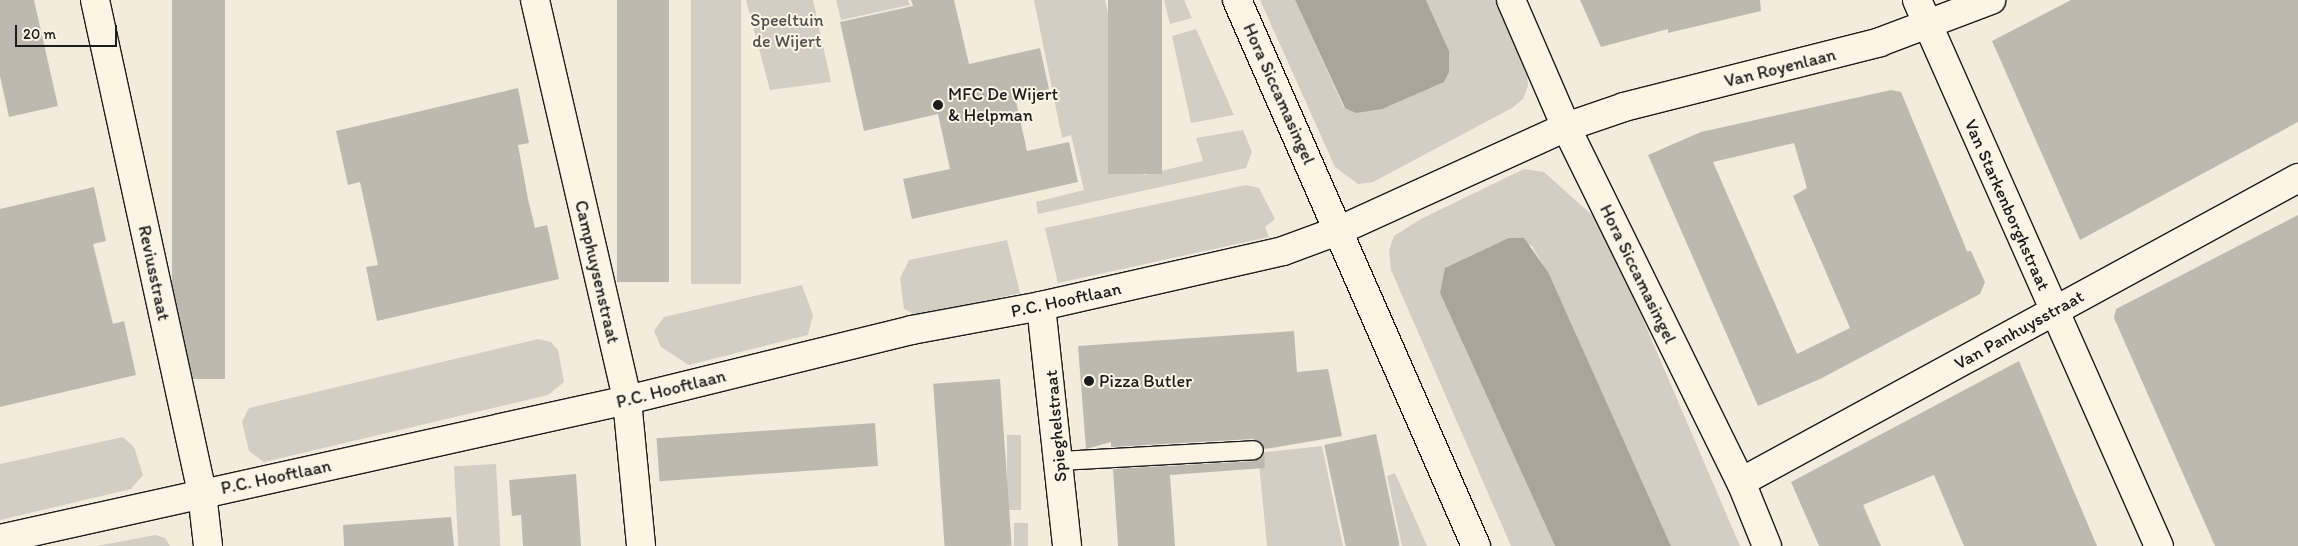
<!DOCTYPE html>
<html>
<head>
<meta charset="utf-8">
<style>
	body { margin:0 }
	#map { position:relative; width:2298px; height:546px; overflow:hidden; background:#f3ecdd; font-family:Itim,sans-serif }
	div>[style] { position:absolute }
	.green>* { inset:0; background:#d3cec1; transform-origin:0 0 }
	.water>* { inset:0; background:#aaa59b }
	.building>* { inset:0; background:#beb9ae; transform-origin:0 0 }
	.roads { filter:drop-shadow(1px 0 #1c1c1c) drop-shadow(-1px 0 #1c1c1c) drop-shadow(0 1px #1c1c1c) drop-shadow(0 -1px #1c1c1c) }
	.lane>* { height:18px; margin:-9px; padding:0 9px; transform-origin:9px; border-radius:9px; background:#fcf5e5 }
	.street>* { height:28px; margin:-14px; padding:0 14px; transform-origin:14px; border-radius:14px; background:#fcf5e5 }
	.dots>* { width:14px; height:14px; translate:-50% -50%; box-sizing:border-box; border:2px solid #fcf5e5; border-radius:50% }
	span { translate:-50% -50%; white-space:nowrap; text-align:center; line-height:1.15; -webkit-text-stroke:4px #fcf5e5; paint-order:stroke }
	.park-label { font-size:18px; color:#53514e }
	.street-label { font-size:18px; color:#1c1c1c }
	.poi-label { font-size:18px; color:#1c1c1c }
	.left { translate:0 -50%; text-align:left }
	.scale { position:absolute; left:15px; top:25px; width:102px; height:22px; box-sizing:border-box; border:2px solid #1c1c1c; border-top:0; padding-left:6px; font-size:15px; line-height:18px; white-space:nowrap; color:#1c1c1c; -webkit-text-stroke:4px #fcf5e5; paint-order:stroke }
</style>
</head>
<body>
<div id="map">
	<div class="green">
		<div style="left:691px;top:0;width:50px;height:284px"></div>
		<div style="clip-path:polygon(746px 0,813px 0,831px 82px,770px 90px)"></div>
		<div style="clip-path:polygon(836px 0,908px 0,910px 5px,841px 20px)"></div>
		<div style="clip-path:polygon(1034px 0,1105px 0,1144px 175px,1203px 161px,1196px 138px,1243px 130px,1252px 152px,1246px 168px,1038px 214px,1036px 202px,1084px 190px,1071px 135px,1062px 138px)"></div>
		<div style="clip-path:polygon(1164px 0,1184px 0,1192px 18px,1170px 24px)"></div>
		<div style="clip-path:polygon(1260px 0,1295px 0,1344px 108px,1449px 51px,1426px 0,1494px 0,1527px 72px,1528px 86px,1523px 99px,1512px 108px,1373px 182px,1358px 184px,1335px 167px)"></div>
		<div style="clip-path:polygon(1196px 29px,1234px 115px,1191px 123px,1172px 36px)"></div>
		<div style="clip-path:polygon(1524px 169px,1544px 172px,1602px 224px,1740px 546px,1671px 546px,1548px 273px,1532px 246px,1510px 238px,1440px 293px,1555px 546px,1511px 546px,1391px 270px,1389px 250px,1394px 236px,1421px 219px)"></div>
		<div style="clip-path:polygon(1246px 185px,1259px 188px,1275px 219px,1265px 227px,1269px 237px,1058px 283px,1045px 228px)"></div>
		<div style="clip-path:polygon(1007px 240px,1020px 293px,918px 316px,904px 309px,900px 278px,909px 260px)"></div>
		<div style="clip-path:polygon(802px 285px,813px 315px,808px 335px,689px 365px,661px 347px,654px 331px,664px 317px)"></div>
		<div style="clip-path:polygon(538px 339px,551px 342px,558px 350px,564px 382px,548px 395px,264px 462px,249px 451px,242px 422px,249px 408px)"></div>
		<div style="left:1007px;top:435px;width:14px;height:75px"></div>
		<div style="clip-path:polygon(123px 437px,134px 447px,143px 475px,131px 489px,0 520px,0 464px)"></div>
		<div style="clip-path:polygon(1322px 446px,1343px 546px,1267px 546px,1258px 453px)"></div>
		<div style="left:496px;top:464px;width:82px;height:42px;rotate:87deg"></div>
		<div style="clip-path:polygon(1395px 473px,1427px 546px,1402px 546px,1387px 476px)"></div>
		<div style="left:1014px;top:523px;width:14px;height:23px"></div>
		<div style="clip-path:polygon(155px 535px,165px 538px,170px 546px,97px 546px)"></div>
	</div>
	<div class="water">
		<div style="clip-path:polygon(1295px 0,1426px 0,1449px 51px,1449px 72px,1444px 82px,1382px 109px,1356px 113px,1345px 108px)"></div>
		<div style="clip-path:polygon(1509px 238px,1524px 238px,1548px 272px,1671px 546px,1555px 546px,1440px 293px,1445px 268px)"></div>
	</div>
	<div class="building">
		<div style="clip-path:polygon(0 0,34px 0,58px 106px,9px 117px,0 76px)"></div>
		<div style="left:172px;top:0;width:53px;height:379px"></div>
		<div style="left:617px;top:0;width:52px;height:282px"></div>
		<div style="clip-path:polygon(911px 0,954px 0,969px 64px,1040px 48px,1049px 89px,1015px 97px,1027px 151px,1069px 142px,1078px 182px,912px 219px,903px 179px,950px 169px,938px 114px,864px 131px,840px 22px,913px 6px)"></div>
		<div style="left:1108px;top:0;width:54px;height:174px"></div>
		<div style="clip-path:polygon(1580px 0,1760px 0,1761px 11px,1668px 33px,1668px 29px,1601px 47px)"></div>
		<div style="clip-path:polygon(2071px 0,2298px 0,2298px 122px,2080px 240px,1992px 41px)"></div>
		<div style="clip-path:polygon(518px 88px,529px 143px,518px 145px,528px 199px,535px 228px,547px 225px,559px 279px,377px 321px,366px 267px,378px 265px,360px 182px,348px 185px,336px 131px)"></div>
		<div style="clip-path:polygon(evenodd,1891px 90px,1901px 92px,1967px 251px,1971px 251px,1985px 282px,1980px 294px,1822px 378px,1758px 406px,1648px 155px,1701px 132px,1891px 90px,1794px 143px,1807px 188px,1793px 196px,1850px 328px,1797px 354px,1713px 162px,1794px 143px)"></div>
		<div style="clip-path:polygon(94px 187px,106px 241px,93px 244px,113px 324px,124px 321px,136px 375px,0 407px,0 209px)"></div>
		<div style="clip-path:polygon(2298px 215px,2298px 546px,2215px 546px,2114px 318px,2116px 309px)"></div>
		<div style="clip-path:polygon(1294px 331px,1297px 372px,1328px 369px,1342px 436px,1265px 449px,1253px 439px,1111px 447px,1111px 442px,1086px 449px,1078px 346px)"></div>
		<div style="clip-path:polygon(2019px 361px,2097px 546px,1964px 546px,1934px 475px,1863px 505px,1881px 546px,1819px 546px,1791px 482px)"></div>
		<div style="left:1000px;top:379px;width:167px;height:67px;rotate:86deg"></div>
		<div style="left:875px;top:423px;width:43px;height:219px;rotate:86deg"></div>
		<div style="left:1376px;top:434px;width:114px;height:53px;rotate:78deg"></div>
		<div style="clip-path:polygon(1264px 453px,1265px 468px,1170px 475px,1175px 546px,1118px 546px,1113px 469px,1255px 461px)"></div>
		<div style="clip-path:polygon(576px 474px,581px 546px,523px 546px,521px 515px,512px 516px,509px 480px)"></div>
		<div style="clip-path:polygon(451px 517px,454px 546px,344px 546px,343px 525px)"></div>
	</div>
	<div class="roads">
		<div class="lane">
			<div style="left:1060px;top:461px;width:194px;rotate:-3.2deg"></div>
		</div>
		<div class="street">
			<div style="left:95px;top:0;width:504px;rotate:77.75deg"></div>
			<div style="left:202px;top:493px;width:53px;rotate:83.5deg"></div>
			<div style="left:535px;top:0;width:410px;rotate:77deg"></div>
			<div style="left:627px;top:400px;width:147px;rotate:84.5deg"></div>
			<div style="left:1237px;top:0;width:596px;rotate:66.36deg"></div>
			<div style="left:1511px;top:0;width:138px;rotate:66.6deg"></div>
			<div style="left:1566px;top:127px;width:396px;rotate:63.8deg"></div>
			<div style="left:1741px;top:482px;width:69px;rotate:67.9deg"></div>
			<div style="left:1917px;top:0;width:597px;rotate:66.1deg"></div>
			<div style="left:1041px;top:306px;width:241px;rotate:83.8deg"></div>
			<div style="left:1741px;top:482px;width:635px;rotate:-28.62deg"></div>
			<div style="left:0;top:539px;width:642px;rotate:-12.5deg"></div>
			<div style="left:627px;top:400px;width:293px;rotate:-13.8deg"></div>
			<div style="left:912px;top:330px;width:131px;rotate:-10.5deg"></div>
			<div style="left:1041px;top:306px;width:248px;rotate:-12.8deg"></div>
			<div style="left:1283px;top:251px;width:61px;rotate:-20.2deg"></div>
			<div style="left:1340px;top:230px;width:248px;rotate:-24.5deg"></div>
			<div style="left:1566px;top:127px;width:61px;rotate:-19deg"></div>
			<div style="left:1624px;top:107px;width:264px;rotate:-14.2deg"></div>
			<div style="left:1880px;top:42px;width:119px;rotate:-20.7deg"></div>
		</div>
	</div>
	<div class="dots">
		<div style="left:938px;top:105px;background:#1c1c1c"></div>
		<div style="left:1089px;top:381px;background:#1c1c1c"></div>
	</div>
	<div class="park-label">
		<span style="left:787px;top:31px">Speeltuin<br>de Wijert</span>
	</div>
	<div class="street-label">
		<span style="left:1780px;top:68px;rotate:-14deg">Van Royenlaan</span>
		<span style="left:1279px;top:94px;rotate:66deg">Hora Siccamasingel</span>
		<span style="left:2007px;top:205px;rotate:66deg">Van Starkenborghstraat</span>
		<span style="left:597px;top:272px;rotate:77deg">Camphuysenstraat</span>
		<span style="left:154px;top:273px;rotate:78deg">Reviusstraat</span>
		<span style="left:1638px;top:274px;rotate:64deg">Hora Siccamasingel</span>
		<span style="left:1066px;top:300px;rotate:-12deg">P.C. Hooftlaan</span>
		<span style="left:2019px;top:330px;rotate:-29deg">Van Panhuysstraat</span>
		<span style="left:671px;top:389px;rotate:-14deg">P.C. Hooftlaan</span>
		<span style="left:1056px;top:426px;rotate:-95deg">Spieghelstraat</span>
		<span style="left:276px;top:477px;rotate:-12deg">P.C. Hooftlaan</span>
	</div>
	<div class="poi-label">
		<span class="left" style="left:948px;top:105px">MFC De Wijert<br>&amp; Helpman</span>
		<span class="left" style="left:1099px;top:381px">Pizza Butler</span>
	</div>
	<div class="scale">20 m</div>
</div>
</body>
</html>
